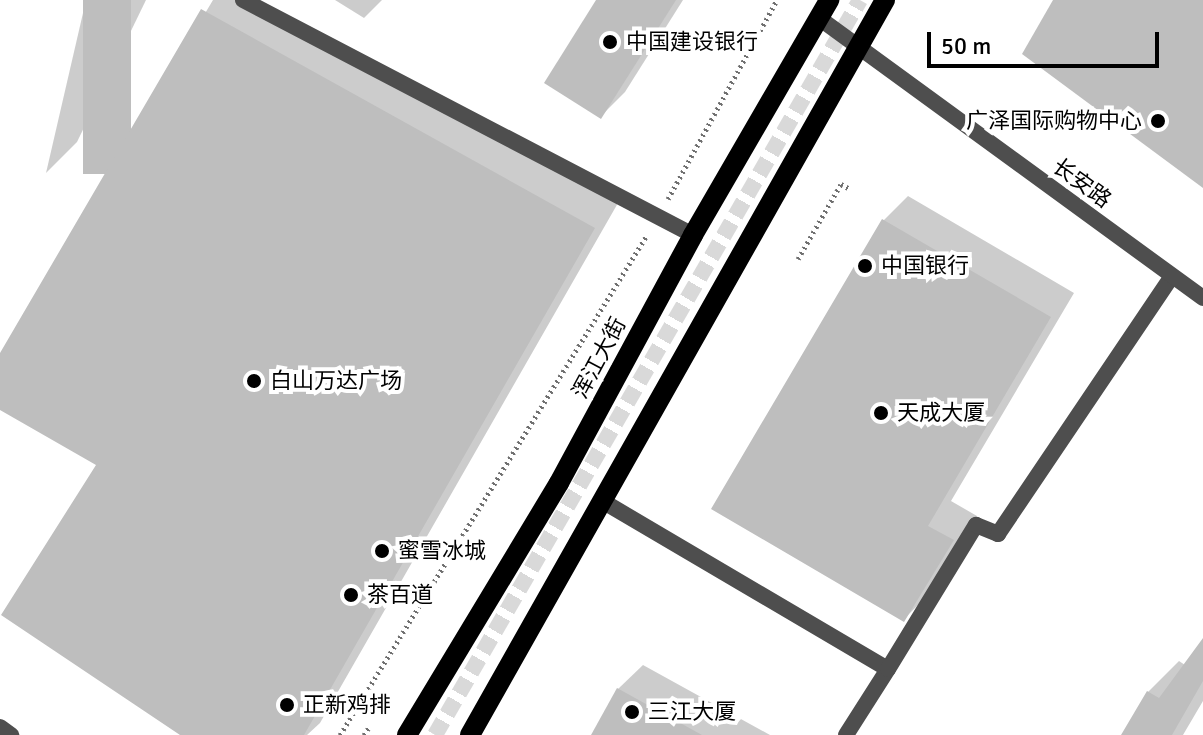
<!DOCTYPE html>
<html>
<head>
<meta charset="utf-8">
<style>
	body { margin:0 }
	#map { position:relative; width:1203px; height:735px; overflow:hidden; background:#fff; font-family:Signika,"Noto Sans SC",sans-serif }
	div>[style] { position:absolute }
	.shadow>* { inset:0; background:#0003 }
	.building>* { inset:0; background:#bebebe; transform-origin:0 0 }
	.pedestrian-tunnel>* { height:16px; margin-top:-8px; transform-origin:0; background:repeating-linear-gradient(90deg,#d9d9d9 0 16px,transparent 0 24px) }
	.path>* { height:5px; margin-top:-2.5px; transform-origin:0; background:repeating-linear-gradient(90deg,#707070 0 2px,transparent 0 6px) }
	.minor>* { height:16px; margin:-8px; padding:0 8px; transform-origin:8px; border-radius:8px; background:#4e4e4e }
	.tertiary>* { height:16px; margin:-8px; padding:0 8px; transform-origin:8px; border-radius:8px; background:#4e4e4e }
	.primary>* { height:20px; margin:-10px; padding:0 10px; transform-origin:10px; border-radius:10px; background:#000 }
	.dots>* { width:22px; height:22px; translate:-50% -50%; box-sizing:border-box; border:4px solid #fff; border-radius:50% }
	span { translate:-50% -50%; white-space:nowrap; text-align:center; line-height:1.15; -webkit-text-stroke:8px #fff; paint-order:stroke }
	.poi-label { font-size:22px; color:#000 }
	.left { translate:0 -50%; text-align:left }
	.right { translate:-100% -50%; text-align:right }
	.street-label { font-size:22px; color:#000 }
	.scale { position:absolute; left:927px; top:32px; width:232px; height:36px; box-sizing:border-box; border:4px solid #000; border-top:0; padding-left:10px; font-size:24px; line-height:28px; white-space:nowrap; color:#000; -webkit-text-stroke:6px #fff; paint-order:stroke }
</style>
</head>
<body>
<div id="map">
	<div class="shadow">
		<div style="clip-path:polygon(86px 0,146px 0,77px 142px,46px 173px)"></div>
		<div style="clip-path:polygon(213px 0,252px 0,618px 203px,320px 723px,307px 735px,184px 735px,98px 464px,0 408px,0 357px)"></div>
		<div style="clip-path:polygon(335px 0,382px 0,364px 18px)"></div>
		<div style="clip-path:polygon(599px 0,683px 0,625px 92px,601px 116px)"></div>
		<div style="clip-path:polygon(908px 196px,1074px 293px,951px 501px,977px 516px,928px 595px,904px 619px,884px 220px)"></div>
		<div style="clip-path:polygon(1203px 641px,1203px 701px,1183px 735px,1123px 735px,1148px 692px,1179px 661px,1185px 665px)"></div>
		<div style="clip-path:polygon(643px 665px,770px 735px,593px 735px,618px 689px)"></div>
	</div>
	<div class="building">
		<div style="left:83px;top:0;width:48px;height:174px"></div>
		<div style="clip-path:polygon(596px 0,676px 0,601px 119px,544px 83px)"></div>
		<div style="clip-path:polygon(1053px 0,1203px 0,1203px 188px,1022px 54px)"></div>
		<div style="clip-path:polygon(201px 9px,595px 228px,304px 735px,180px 735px,1px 615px,96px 465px,0 410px,0 353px)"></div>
		<div style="clip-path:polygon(882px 219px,1051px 317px,928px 526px,954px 540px,904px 622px,711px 509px)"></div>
		<div style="clip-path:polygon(1203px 638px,1203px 681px,1172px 735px,1121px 735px,1147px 691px,1159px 698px)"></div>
		<div style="clip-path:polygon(617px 688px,702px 735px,591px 735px)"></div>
	</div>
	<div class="pedestrian-tunnel">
		<div style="left:435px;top:735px;width:849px;rotate:-59.96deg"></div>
	</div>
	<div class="path">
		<div style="left:668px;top:199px;width:227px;rotate:-61.3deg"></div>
		<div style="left:798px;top:259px;width:86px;rotate:-60.2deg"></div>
		<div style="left:841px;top:184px;width:10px;rotate:29deg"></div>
		<div style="left:340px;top:735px;width:587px;rotate:-58.45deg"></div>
		<div style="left:364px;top:735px;width:9px;rotate:-58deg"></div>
	</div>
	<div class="minor">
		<div style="left:243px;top:0;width:508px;rotate:27.57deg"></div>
		<div style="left:604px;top:502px;width:329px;rotate:30.5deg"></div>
		<div style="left:888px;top:669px;width:78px;rotate:122.5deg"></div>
		<div style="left:888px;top:669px;width:169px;rotate:-58.6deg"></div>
		<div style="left:976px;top:525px;width:24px;rotate:22deg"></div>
		<div style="left:998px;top:534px;width:311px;rotate:-56deg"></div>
	</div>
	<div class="tertiary">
		<div style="left:819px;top:18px;width:475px;rotate:36.1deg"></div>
		<div style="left:0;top:727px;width:14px;rotate:36deg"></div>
	</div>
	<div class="primary">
		<div style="left:407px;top:735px;width:294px;rotate:-58.9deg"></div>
		<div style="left:559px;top:483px;width:282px;rotate:-61.6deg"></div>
		<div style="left:693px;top:235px;width:272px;rotate:-59.9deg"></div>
		<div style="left:470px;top:735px;width:844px;rotate:-60.55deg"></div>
	</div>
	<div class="dots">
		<div style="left:610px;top:42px;background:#000"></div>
		<div style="left:1158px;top:121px;background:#000"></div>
		<div style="left:865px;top:266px;background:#000"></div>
		<div style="left:254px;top:381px;background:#000"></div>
		<div style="left:881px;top:413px;background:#000"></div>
		<div style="left:382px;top:551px;background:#000"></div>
		<div style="left:351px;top:595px;background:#000"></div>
		<div style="left:287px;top:705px;background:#000"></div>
		<div style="left:632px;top:712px;background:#000"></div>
	</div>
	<div class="poi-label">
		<span class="left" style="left:626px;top:42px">中国建设银行</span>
		<span class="right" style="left:1142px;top:121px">广泽国际购物中心</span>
		<span class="left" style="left:881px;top:266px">中国银行</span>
		<span class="left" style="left:270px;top:381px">白山万达广场</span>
		<span class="left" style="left:897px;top:413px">天成大厦</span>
		<span class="left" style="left:398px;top:551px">蜜雪冰城</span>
		<span class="left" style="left:367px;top:595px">茶百道</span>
		<span class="left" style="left:303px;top:705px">正新鸡排</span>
		<span class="left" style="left:648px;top:712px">三江大厦</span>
	</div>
	<div class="street-label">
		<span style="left:1082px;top:183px;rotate:36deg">长安路</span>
		<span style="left:599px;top:358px;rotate:-62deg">浑江大街</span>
	</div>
	<div class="scale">50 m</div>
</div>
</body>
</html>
